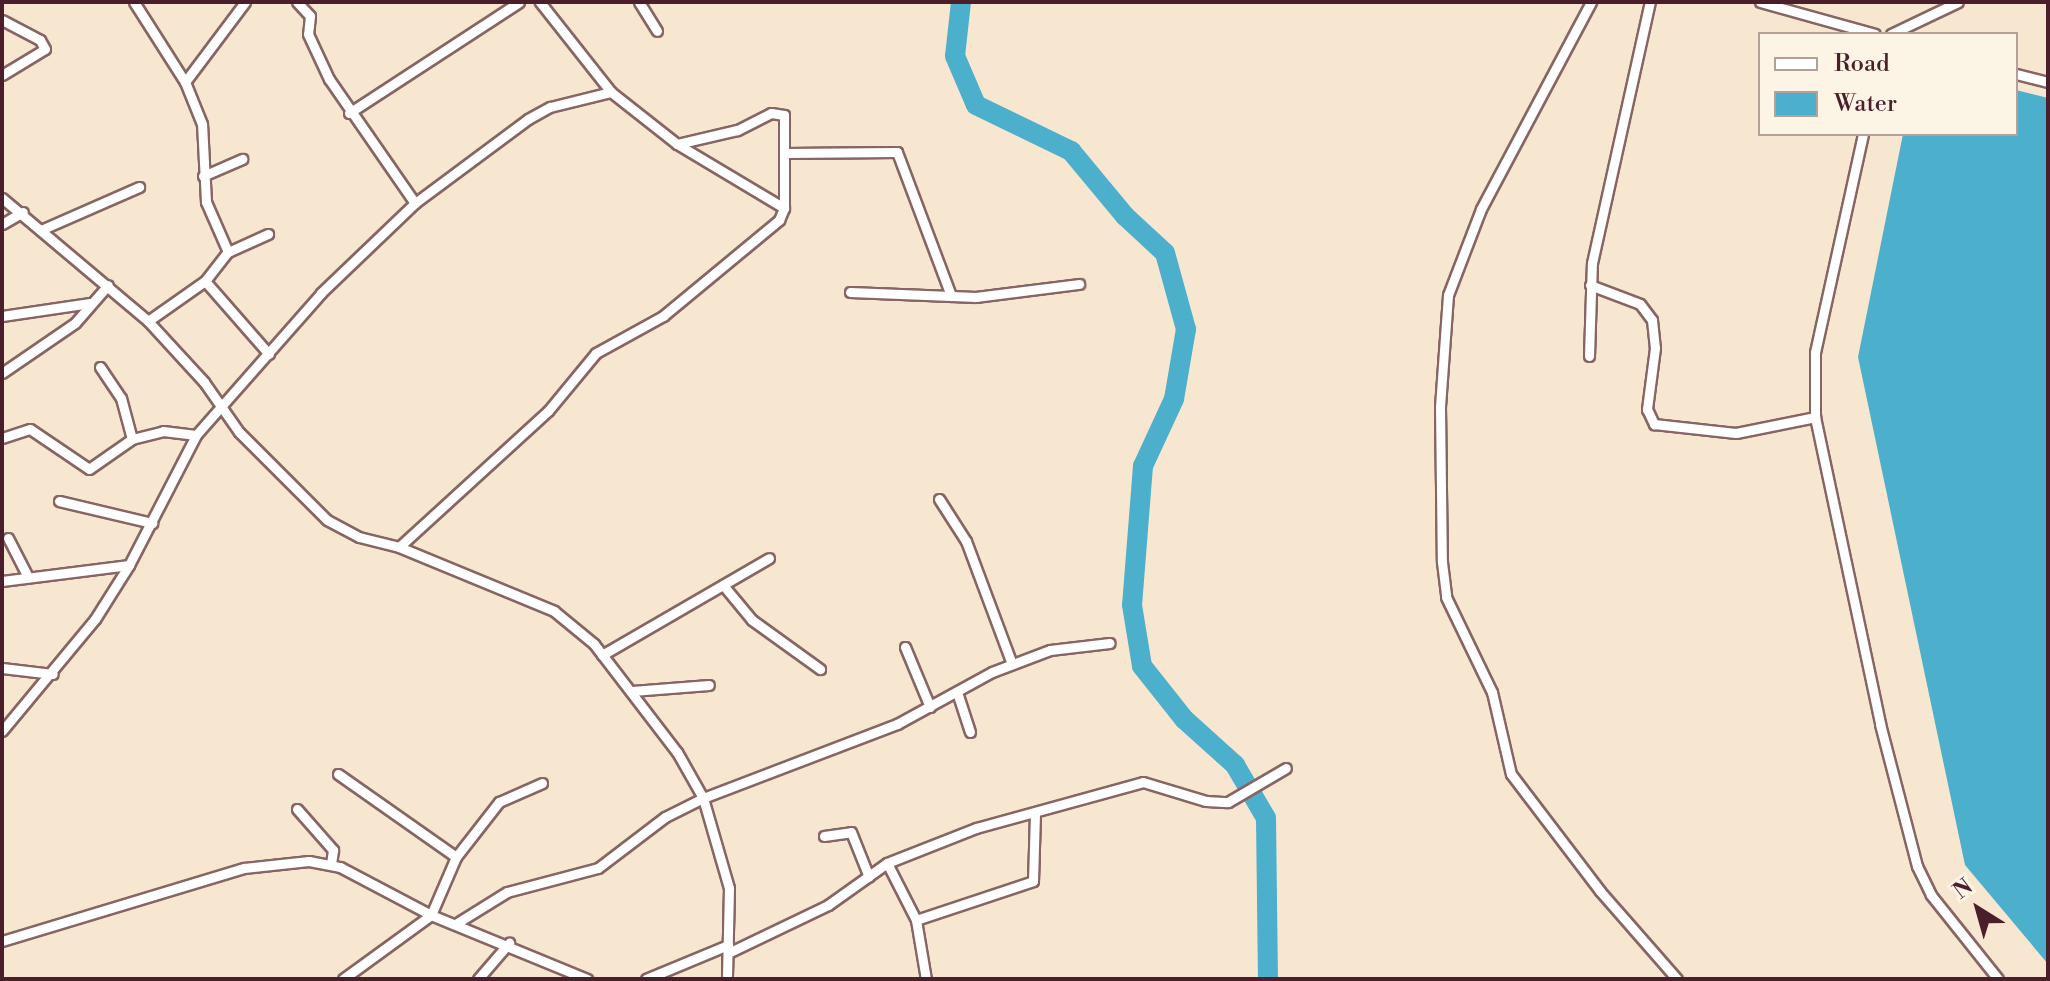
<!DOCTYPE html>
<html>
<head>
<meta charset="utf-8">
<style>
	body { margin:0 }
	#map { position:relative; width:2050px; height:981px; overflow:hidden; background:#f8e7d0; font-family:"Libre Bodoni",serif }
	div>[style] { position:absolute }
	.water>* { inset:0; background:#4cafcb }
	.river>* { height:20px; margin:-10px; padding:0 10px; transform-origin:10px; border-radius:10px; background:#4cafcb }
	.roads { filter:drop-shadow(2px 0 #876565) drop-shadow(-2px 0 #876565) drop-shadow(0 2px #876565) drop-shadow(0 -2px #876565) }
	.minor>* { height:9px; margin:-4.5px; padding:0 4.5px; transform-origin:4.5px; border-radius:4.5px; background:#fff }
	span { translate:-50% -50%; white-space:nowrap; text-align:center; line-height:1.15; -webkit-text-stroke:7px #fcf5e5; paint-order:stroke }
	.frame { position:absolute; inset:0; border:4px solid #4a1f2b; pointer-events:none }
	.legend { position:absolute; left:1758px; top:32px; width:260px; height:104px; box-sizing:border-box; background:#fcf5e5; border:2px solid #b59f9b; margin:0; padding:10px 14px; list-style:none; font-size:24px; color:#4a1f2b }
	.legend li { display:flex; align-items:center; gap:16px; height:40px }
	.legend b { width:40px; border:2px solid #b59f9b }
	.north { position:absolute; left:1938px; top:869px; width:80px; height:80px; -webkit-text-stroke:6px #fcf5e5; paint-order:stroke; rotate:323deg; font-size:22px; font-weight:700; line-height:32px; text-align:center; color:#4a1f2b }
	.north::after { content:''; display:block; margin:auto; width:28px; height:36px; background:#4a1f2b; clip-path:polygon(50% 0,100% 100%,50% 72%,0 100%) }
</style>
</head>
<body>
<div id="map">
	<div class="water">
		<div style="clip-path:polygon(2016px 90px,2048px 98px,2048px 964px,1965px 865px,1858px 357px,1903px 134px,2016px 134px)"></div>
	</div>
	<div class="river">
		<div style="left:961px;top:2px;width:54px;rotate:96.3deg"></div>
		<div style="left:955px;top:56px;width:53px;rotate:66.8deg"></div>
		<div style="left:976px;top:105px;width:106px;rotate:25.8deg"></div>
		<div style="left:1071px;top:151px;width:85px;rotate:50.3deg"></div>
		<div style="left:1125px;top:216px;width:54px;rotate:42.8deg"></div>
		<div style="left:1165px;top:253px;width:79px;rotate:74.6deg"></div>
		<div style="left:1186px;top:329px;width:71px;rotate:99.7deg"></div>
		<div style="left:1174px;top:399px;width:74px;rotate:114.8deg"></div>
		<div style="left:1143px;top:466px;width:139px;rotate:94.5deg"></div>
		<div style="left:1132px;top:605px;width:62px;rotate:80.7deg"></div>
		<div style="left:1142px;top:666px;width:68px;rotate:51.6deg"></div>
		<div style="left:1184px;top:719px;width:69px;rotate:42deg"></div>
		<div style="left:1235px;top:765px;width:61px;rotate:59.7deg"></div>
		<div style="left:1266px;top:818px;width:161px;rotate:89.3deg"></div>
	</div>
	<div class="roads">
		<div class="minor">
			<div style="left:134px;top:2px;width:95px;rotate:57.5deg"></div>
			<div style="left:185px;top:82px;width:100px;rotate:-53.1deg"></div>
			<div style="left:297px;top:2px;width:19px;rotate:47deg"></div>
			<div style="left:310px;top:16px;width:18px;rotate:96deg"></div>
			<div style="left:308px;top:34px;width:50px;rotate:65deg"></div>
			<div style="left:329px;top:79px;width:151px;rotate:55.3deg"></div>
			<div style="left:639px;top:2px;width:34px;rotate:58deg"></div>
			<div style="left:1591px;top:2px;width:234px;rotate:118deg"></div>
			<div style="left:1481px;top:209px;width:92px;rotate:111deg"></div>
			<div style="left:1448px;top:295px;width:112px;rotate:94.1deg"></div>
			<div style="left:1440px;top:407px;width:155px;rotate:89.3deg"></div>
			<div style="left:1442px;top:562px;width:35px;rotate:83deg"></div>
			<div style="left:1446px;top:597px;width:106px;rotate:64.2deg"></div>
			<div style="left:1492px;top:692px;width:84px;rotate:77deg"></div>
			<div style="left:1511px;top:774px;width:147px;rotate:52.7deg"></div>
			<div style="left:1600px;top:891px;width:117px;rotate:48.8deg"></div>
			<div style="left:1760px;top:2px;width:119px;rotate:15.5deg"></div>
			<div style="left:2px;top:20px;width:43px;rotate:27.8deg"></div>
			<div style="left:40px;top:40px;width:10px;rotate:61deg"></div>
			<div style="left:45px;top:49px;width:50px;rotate:148.8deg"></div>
			<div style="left:1891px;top:34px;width:74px;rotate:-25.5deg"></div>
			<div style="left:2016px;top:74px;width:33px;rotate:14deg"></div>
			<div style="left:611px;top:92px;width:84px;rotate:38.2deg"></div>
			<div style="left:677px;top:144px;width:125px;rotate:30.9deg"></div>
			<div style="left:349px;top:113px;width:203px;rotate:-33.1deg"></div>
			<div style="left:1863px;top:134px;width:224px;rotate:102.4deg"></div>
			<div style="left:1815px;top:353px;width:64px;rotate:90deg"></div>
			<div style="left:1815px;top:417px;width:314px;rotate:78deg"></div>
			<div style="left:1880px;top:724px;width:147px;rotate:75.4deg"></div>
			<div style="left:1917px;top:866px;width:32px;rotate:64deg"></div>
			<div style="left:1931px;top:895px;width:107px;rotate:51.4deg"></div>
			<div style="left:786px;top:153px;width:111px;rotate:-0.5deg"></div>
			<div style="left:897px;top:152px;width:154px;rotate:69.4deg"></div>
			<div style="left:203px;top:176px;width:43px;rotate:-23.6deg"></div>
			<div style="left:2px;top:198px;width:191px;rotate:40.1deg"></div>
			<div style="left:148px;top:321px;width:83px;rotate:47.4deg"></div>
			<div style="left:204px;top:382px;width:61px;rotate:55deg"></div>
			<div style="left:239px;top:432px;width:124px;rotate:45deg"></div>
			<div style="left:327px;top:520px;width:36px;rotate:28deg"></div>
			<div style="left:359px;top:537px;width:41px;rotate:14deg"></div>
			<div style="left:399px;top:547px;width:168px;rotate:22.4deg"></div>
			<div style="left:554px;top:611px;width:52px;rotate:39.5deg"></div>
			<div style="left:594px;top:644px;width:136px;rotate:52.5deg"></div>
			<div style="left:677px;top:752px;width:53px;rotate:60.5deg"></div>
			<div style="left:703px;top:798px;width:94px;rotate:73.9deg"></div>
			<div style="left:729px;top:888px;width:91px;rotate:91.3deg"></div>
			<div style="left:2px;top:224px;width:24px;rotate:-30deg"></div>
			<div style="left:43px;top:229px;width:105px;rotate:-23.6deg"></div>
			<div style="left:228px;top:252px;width:44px;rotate:-24.2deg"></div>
			<div style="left:205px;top:281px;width:97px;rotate:48.8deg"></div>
			<div style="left:1590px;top:285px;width:53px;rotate:20.8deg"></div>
			<div style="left:1640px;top:304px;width:20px;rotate:53deg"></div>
			<div style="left:1652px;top:320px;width:28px;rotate:84deg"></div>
			<div style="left:1655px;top:348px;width:62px;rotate:97.5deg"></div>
			<div style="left:1647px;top:409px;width:17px;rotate:65deg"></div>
			<div style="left:1654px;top:424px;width:82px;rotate:6.3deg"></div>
			<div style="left:1736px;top:433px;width:81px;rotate:-11.4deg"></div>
			<div style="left:850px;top:292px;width:126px;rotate:2.3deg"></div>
			<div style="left:976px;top:297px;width:104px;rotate:-7.2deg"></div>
			<div style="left:2px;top:316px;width:89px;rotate:-8.4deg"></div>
			<div style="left:148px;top:321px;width:70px;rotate:-35.1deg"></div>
			<div style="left:205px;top:281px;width:37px;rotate:-52deg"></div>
			<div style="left:228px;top:252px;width:55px;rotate:-113.7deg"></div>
			<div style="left:206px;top:202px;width:78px;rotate:-92.9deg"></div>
			<div style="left:202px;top:124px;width:45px;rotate:-112deg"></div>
			<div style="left:1589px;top:356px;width:93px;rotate:-88.2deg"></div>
			<div style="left:1592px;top:263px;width:267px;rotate:-77.5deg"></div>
			<div style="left:100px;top:367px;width:37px;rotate:56deg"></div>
			<div style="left:121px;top:398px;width:42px;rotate:75deg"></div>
			<div style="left:2px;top:373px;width:88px;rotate:-34.4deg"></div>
			<div style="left:75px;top:323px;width:50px;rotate:-49deg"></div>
			<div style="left:2px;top:438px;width:29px;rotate:-18deg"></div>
			<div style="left:30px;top:429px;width:71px;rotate:34.1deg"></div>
			<div style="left:89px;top:469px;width:52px;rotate:-34.9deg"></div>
			<div style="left:132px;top:439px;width:32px;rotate:-14deg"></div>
			<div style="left:163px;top:431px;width:33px;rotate:7deg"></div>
			<div style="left:939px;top:499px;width:50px;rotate:57.3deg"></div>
			<div style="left:966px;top:541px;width:131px;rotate:69.5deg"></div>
			<div style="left:59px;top:501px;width:96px;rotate:13.3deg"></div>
			<div style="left:8px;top:538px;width:44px;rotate:62.9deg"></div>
			<div style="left:399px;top:547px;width:202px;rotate:-42.4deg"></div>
			<div style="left:548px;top:411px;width:75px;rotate:-50.4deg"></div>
			<div style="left:596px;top:353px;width:77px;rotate:-28.9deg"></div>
			<div style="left:663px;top:316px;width:151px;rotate:-39.6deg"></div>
			<div style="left:779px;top:220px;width:13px;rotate:-67deg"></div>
			<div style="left:784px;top:208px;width:93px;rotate:-90deg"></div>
			<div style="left:784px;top:115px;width:13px;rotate:-171deg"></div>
			<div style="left:771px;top:113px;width:38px;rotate:153deg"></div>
			<div style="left:737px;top:130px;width:62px;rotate:166.9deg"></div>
			<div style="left:2px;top:581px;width:128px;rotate:-7.2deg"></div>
			<div style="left:723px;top:585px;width:45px;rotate:50.4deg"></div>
			<div style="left:752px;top:620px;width:84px;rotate:35.8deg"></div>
			<div style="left:905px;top:647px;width:65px;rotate:67.4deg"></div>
			<div style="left:602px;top:655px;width:193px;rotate:-30.1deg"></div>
			<div style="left:2px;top:668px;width:51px;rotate:6.7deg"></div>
			<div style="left:632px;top:691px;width:77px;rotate:-4.5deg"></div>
			<div style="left:957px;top:692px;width:42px;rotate:72deg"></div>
			<div style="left:2px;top:731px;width:146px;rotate:-50.3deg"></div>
			<div style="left:95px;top:619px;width:64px;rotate:-57.8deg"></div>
			<div style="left:129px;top:565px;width:146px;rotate:-62.7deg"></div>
			<div style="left:196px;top:435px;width:189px;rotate:-48.6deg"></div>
			<div style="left:321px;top:293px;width:130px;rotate:-43.8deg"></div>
			<div style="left:415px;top:203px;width:141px;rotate:-36.6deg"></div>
			<div style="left:528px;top:119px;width:25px;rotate:-29deg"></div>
			<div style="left:550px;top:107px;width:63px;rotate:-13.8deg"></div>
			<div style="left:611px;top:92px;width:115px;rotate:-128.3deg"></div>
			<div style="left:338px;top:774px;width:144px;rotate:35.1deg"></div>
			<div style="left:297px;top:809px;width:55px;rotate:48.7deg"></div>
			<div style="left:333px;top:850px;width:14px;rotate:98deg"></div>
			<div style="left:824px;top:836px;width:27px;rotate:-8deg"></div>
			<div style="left:851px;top:832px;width:48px;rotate:68.2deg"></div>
			<div style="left:887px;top:863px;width:64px;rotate:63deg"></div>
			<div style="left:916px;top:920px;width:60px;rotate:80.4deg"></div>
			<div style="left:916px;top:920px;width:123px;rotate:-18.4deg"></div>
			<div style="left:1033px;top:881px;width:68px;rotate:-88.3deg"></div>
			<div style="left:457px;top:923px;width:59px;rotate:-31.8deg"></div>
			<div style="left:507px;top:892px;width:94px;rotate:-14.8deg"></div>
			<div style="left:598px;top:868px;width:84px;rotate:-37.3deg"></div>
			<div style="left:665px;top:817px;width:42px;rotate:-26.6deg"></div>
			<div style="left:703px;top:798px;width:208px;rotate:-20.9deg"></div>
			<div style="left:897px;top:724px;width:108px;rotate:-28.7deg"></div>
			<div style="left:992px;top:672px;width:62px;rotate:-20.8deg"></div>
			<div style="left:1050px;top:650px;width:60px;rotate:-6.7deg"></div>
			<div style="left:2px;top:941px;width:253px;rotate:-16.8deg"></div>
			<div style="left:244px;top:868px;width:65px;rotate:-6.1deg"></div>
			<div style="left:309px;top:861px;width:32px;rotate:11deg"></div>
			<div style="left:340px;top:867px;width:103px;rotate:27.8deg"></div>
			<div style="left:431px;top:915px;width:169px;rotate:22.3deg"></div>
			<div style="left:728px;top:953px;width:111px;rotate:-25.6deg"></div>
			<div style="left:828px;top:905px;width:72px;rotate:-35.4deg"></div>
			<div style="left:887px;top:863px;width:96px;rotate:-21.5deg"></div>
			<div style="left:976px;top:828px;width:173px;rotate:-15.4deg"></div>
			<div style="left:1143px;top:782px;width:66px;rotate:16.8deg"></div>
			<div style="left:1206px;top:801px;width:22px;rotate:3deg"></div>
			<div style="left:1228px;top:802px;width:67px;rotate:-30.4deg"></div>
			<div style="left:343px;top:979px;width:109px;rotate:-36deg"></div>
			<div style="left:431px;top:915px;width:63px;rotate:-66.7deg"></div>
			<div style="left:456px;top:857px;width:70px;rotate:-52deg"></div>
			<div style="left:499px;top:802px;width:47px;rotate:-23.8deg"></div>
			<div style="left:478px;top:979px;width:48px;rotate:-49.3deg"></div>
			<div style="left:646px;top:979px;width:89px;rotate:-22.5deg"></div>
		</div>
	</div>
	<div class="frame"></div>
	<ul class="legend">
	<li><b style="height:10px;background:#fff"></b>Road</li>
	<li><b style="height:22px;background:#4cafcb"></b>Water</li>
	</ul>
	<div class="north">N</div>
</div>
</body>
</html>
